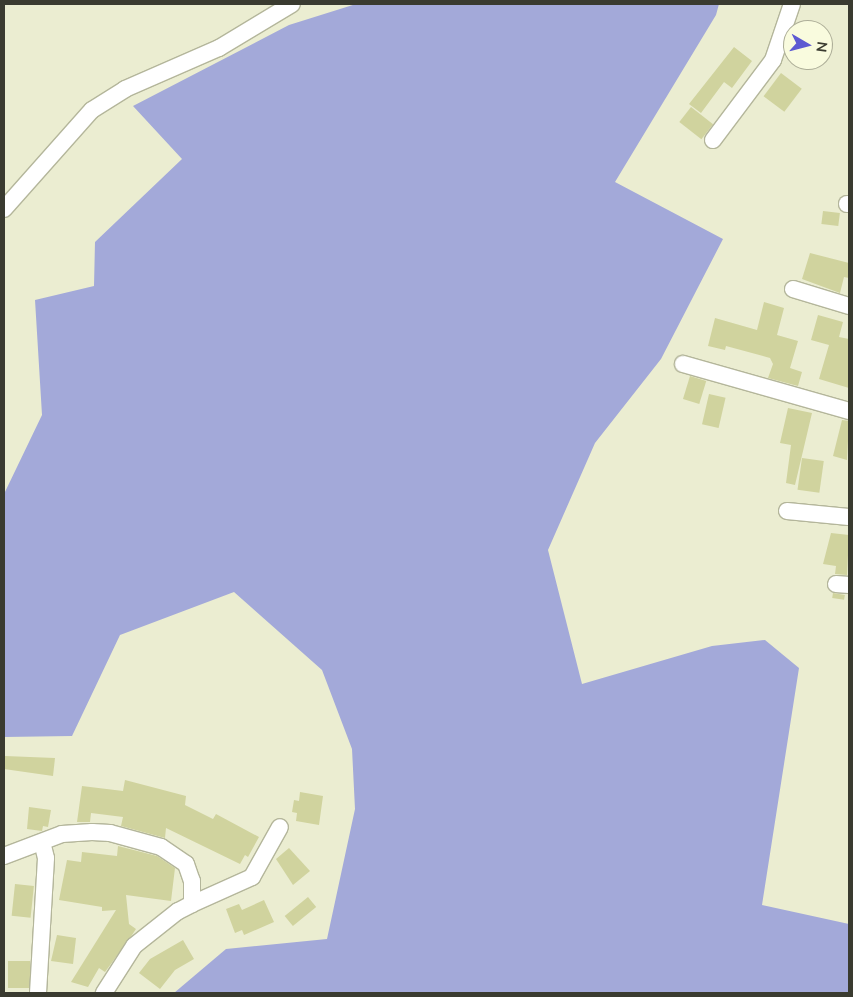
<!DOCTYPE html>
<html>
<head>
<meta charset="utf-8">
<style>
	body { margin:0 }
	#map { position:relative; width:853px; height:997px; overflow:hidden; background:#ebedd1; font-family:Mulish,sans-serif }
	div>[style] { position:absolute }
	.forest>* { inset:0; background:#a3a9d9 }
	.building>* { inset:0; background:#d0d39e; transform-origin:0 0 }
	.roads { filter:drop-shadow(1px 0 #b4b69b) drop-shadow(-1px 0 #b4b69b) drop-shadow(0 1px #b4b69b) drop-shadow(0 -1px #b4b69b) }
	.minor>* { height:16px; margin:-8px; padding:0 8px; transform-origin:8px; border-radius:8px; background:#fff }
	span { translate:-50% -50%; white-space:nowrap; text-align:center; line-height:1.15; -webkit-text-stroke:4px #f9fbde; paint-order:stroke }
	.frame { position:absolute; inset:0; border:5px solid #3a3b30; pointer-events:none }
	.north { position:absolute; left:783px; top:20px; width:50px; height:50px; box-sizing:border-box; background:#f9fbde; border:1px solid #adae98; border-radius:50%; rotate:98deg; font-size:14px; font-weight:700; line-height:20px; text-align:center; color:#3a3b30 }
	.north::after { content:''; display:block; margin:auto; width:18px; height:22px; background:#5d5ad2; clip-path:polygon(50% 0,100% 100%,50% 72%,0 100%) }
</style>
</head>
<body>
<div id="map">
	<div class="forest">
		<div style="clip-path:polygon(356px 4px,719px 4px,716px 15px,615px 182px,723px 239px,661px 359px,595px 443px,548px 550px,582px 684px,712px 646px,765px 640px,799px 668px,762px 905px,849px 924px,849px 993px,174px 993px,226px 949px,327px 939px,355px 809px,352px 749px,322px 670px,234px 592px,120px 635px,72px 736px,4px 737px,4px 494px,42px 415px,35px 300px,94px 286px,95px 242px,182px 159px,133px 106px,289px 25px)"></div>
	</div>
	<div class="building">
		<div style="clip-path:polygon(734px 47px,752px 61px,732px 88px,724px 82px,701px 113px,689px 104px)"></div>
		<div style="left:781px;top:73px;width:26px;height:29px;rotate:37deg"></div>
		<div style="left:691px;top:107px;width:28px;height:19px;rotate:38deg"></div>
		<div style="left:823px;top:211px;width:17px;height:13px;rotate:7deg"></div>
		<div style="clip-path:polygon(810px 253px,849px 263px,849px 278px,844px 277px,840px 293px,802px 279px)"></div>
		<div style="clip-path:polygon(764px 302px,784px 308px,777px 335px,798px 341px,790px 368px,802px 372px,798px 386px,768px 378px,773px 364px,770px 358px,726px 346px,725px 350px,708px 346px,715px 318px,757px 330px)"></div>
		<div style="clip-path:polygon(818px 315px,843px 322px,839px 337px,849px 339px,849px 388px,819px 379px,829px 345px,811px 340px)"></div>
		<div style="left:690px;top:376px;width:17px;height:24px;rotate:17deg"></div>
		<div style="left:709px;top:394px;width:17px;height:31px;rotate:13deg"></div>
		<div style="clip-path:polygon(788px 408px,812px 413px,795px 485px,786px 483px,791px 445px,780px 443px)"></div>
		<div style="clip-path:polygon(842px 420px,849px 421px,847px 460px,833px 456px)"></div>
		<div style="left:802px;top:458px;width:22px;height:32px;rotate:8deg"></div>
		<div style="clip-path:polygon(831px 533px,849px 535px,847px 575px,835px 574px,836px 566px,823px 564px)"></div>
		<div style="left:833px;top:593px;width:12px;height:5px;rotate:9deg"></div>
		<div style="clip-path:polygon(5px 756px,55px 758px,53px 776px,4px 769px)"></div>
		<div style="clip-path:polygon(125px 780px,186px 796px,185px 805px,213px 819px,216px 814px,259px 837px,248px 857px,245px 855px,240px 864px,166px 828px,165px 838px,121px 826px,123px 817px,91px 813px,90px 822px,77px 822px,82px 786px,123px 791px)"></div>
		<div style="clip-path:polygon(300px 792px,323px 796px,319px 825px,296px 821px,297px 813px,292px 812px,294px 800px,299px 801px)"></div>
		<div style="clip-path:polygon(29px 807px,51px 810px,48px 827px,43px 826px,42px 831px,27px 829px)"></div>
		<div style="clip-path:polygon(118px 846px,157px 856px,175px 868px,171px 901px,126px 895px,129px 924px,136px 929px,132px 935px,105px 972px,99px 968px,88px 987px,71px 982px,116px 910px,102px 911px,102px 907px,59px 900px,67px 860px,81px 862px,82px 852px,117px 856px)"></div>
		<div style="clip-path:polygon(289px 848px,310px 871px,293px 885px,276px 859px)"></div>
		<div style="left:15px;top:884px;width:19px;height:32px;rotate:6deg"></div>
		<div style="left:308px;top:897px;width:13px;height:30px;rotate:51deg"></div>
		<div style="clip-path:polygon(264px 900px,274px 922px,244px 935px,242px 930px,235px 933px,226px 909px,239px 904px,242px 910px)"></div>
		<div style="clip-path:polygon(57px 935px,76px 938px,73px 964px,51px 961px)"></div>
		<div style="clip-path:polygon(183px 940px,194px 959px,175px 970px,160px 989px,139px 973px,150px 959px)"></div>
		<div style="left:8px;top:961px;width:22px;height:27px"></div>
	</div>
	<div class="roads">
		<div class="minor">
			<div style="left:713px;top:140px;width:100px;rotate:-53.1deg"></div>
			<div style="left:773px;top:60px;width:59px;rotate:-71.3deg"></div>
			<div style="left:847px;top:204px;width:2px"></div>
			<div style="left:4px;top:209px;width:132px;rotate:-48.4deg"></div>
			<div style="left:92px;top:110px;width:39px;rotate:-32deg"></div>
			<div style="left:125px;top:89px;width:103px;rotate:-23.6deg"></div>
			<div style="left:219px;top:48px;width:85px;rotate:-31.1deg"></div>
			<div style="left:793px;top:289px;width:59px;rotate:16.9deg"></div>
			<div style="left:683px;top:364px;width:173px;rotate:15.8deg"></div>
			<div style="left:787px;top:511px;width:62px;rotate:5.5deg"></div>
			<div style="left:836px;top:584px;width:13px;rotate:4deg"></div>
			<div style="left:4px;top:856px;width:62px;rotate:-20.8deg"></div>
			<div style="left:62px;top:834px;width:30px;rotate:-4deg"></div>
			<div style="left:92px;top:832px;width:18px;rotate:3deg"></div>
			<div style="left:110px;top:833px;width:53px;rotate:15.4deg"></div>
			<div style="left:161px;top:847px;width:30px;rotate:34deg"></div>
			<div style="left:186px;top:864px;width:18px;rotate:71deg"></div>
			<div style="left:192px;top:881px;width:23px;rotate:90deg"></div>
			<div style="left:192px;top:904px;width:16px;rotate:153deg"></div>
			<div style="left:178px;top:911px;width:56px;rotate:141.5deg"></div>
			<div style="left:134px;top:946px;width:56px;rotate:122.6deg"></div>
			<div style="left:192px;top:904px;width:66px;rotate:-24.2deg"></div>
			<div style="left:252px;top:877px;width:57px;rotate:-60.8deg"></div>
			<div style="left:38px;top:993px;width:135px;rotate:-86.6deg"></div>
			<div style="left:46px;top:858px;width:16px;rotate:-104deg"></div>
		</div>
	</div>
	<div class="frame"></div>
	<div class="north">N</div>
</div>
</body>
</html>
